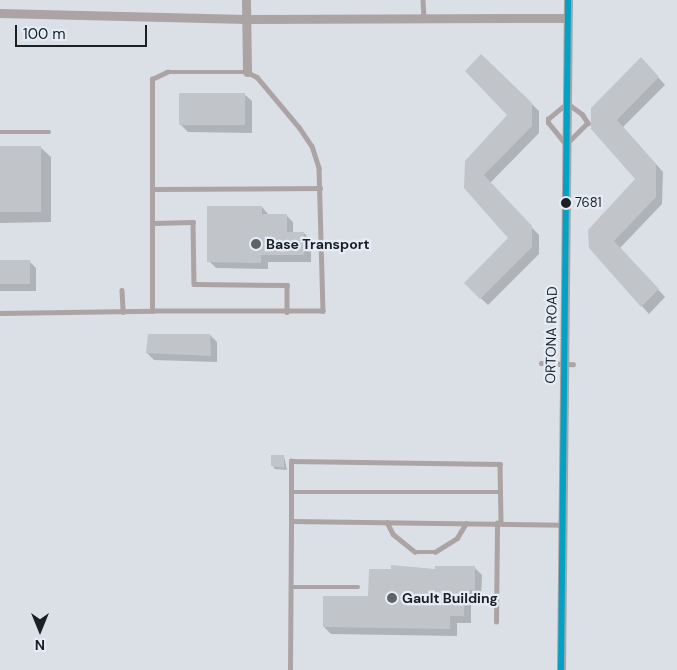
<!DOCTYPE html>
<html>
<head>
<meta charset="utf-8">
<style>
	body { margin:0 }
	#map { position:relative; width:677px; height:670px; overflow:hidden; background:#dbe0e6; font-family:"DM Sans",sans-serif }
	div>[style] { position:absolute }
	.shadow>* { inset:0; background:#0003 }
	.building>* { inset:0; background:#c1c5c9; transform-origin:0 0 }
	.lane>* { height:4.5px; margin:-2.25px; padding:0 2.25px; transform-origin:2.25px; border-radius:2.25px; background:#aca3a4 }
	.street>* { height:9px; margin:-4.5px; padding:0 4.5px; transform-origin:4.5px; border-radius:4.5px; background:#aca3a4 }
	.bus-1>* { height:6px; margin:-3px; padding:0 3px; transform-origin:3px; border-radius:3px; background:#01a2c5 }
	.dots>* { width:14px; height:14px; translate:-50% -50%; box-sizing:border-box; border:2px solid #e4edf7; border-radius:50% }
	span { translate:-50% -50%; white-space:nowrap; text-align:center; line-height:1.15; -webkit-text-stroke:4.5px #e4edf7; paint-order:stroke }
	.bus-label { font-size:13px; color:#1c1f23 }
	.left { translate:0 -50%; text-align:left }
	.poi-label { font-size:14px; color:#1c1f23; font-weight:700 }
	.street-label { font-size:14px; color:#1c1f23 }
	.north { position:absolute; left:15px; top:605px; width:50px; height:50px; -webkit-text-stroke:4px #e4edf7; paint-order:stroke; rotate:180deg; font-size:14px; font-weight:700; line-height:20px; text-align:center; color:#1c1f23 }
	.north::after { content:''; display:block; margin:auto; width:18px; height:22px; background:#1c1f23; clip-path:polygon(50% 0,100% 100%,50% 72%,0 100%) }
	.scale { position:absolute; left:15px; top:25px; width:132px; height:22px; box-sizing:border-box; border:2px solid #1c1f23; border-top:0; padding-left:6px; font-size:15px; line-height:18px; white-space:nowrap; color:#1c1f23; -webkit-text-stroke:4px #e4edf7; paint-order:stroke }
</style>
</head>
<body>
<div id="map">
	<div class="shadow">
		<div style="clip-path:polygon(481px 55px,539px 111px,539px 133px,490px 183px,539px 235px,539px 254px,488px 305px,465px 283px,510px 238px,466px 188px,508px 115px)"></div>
		<div style="clip-path:polygon(648px 66px,665px 85px,623px 127px,663px 172px,662px 204px,620px 248px,665px 297px,649px 314px,590px 248px,637px 179px,592px 129px)"></div>
		<div style="clip-path:polygon(244px 94px,252px 101px,252px 133px,188px 132px,181px 125px)"></div>
		<div style="clip-path:polygon(40px 147px,51px 157px,51px 222px,0 223px,0 148px)"></div>
		<div style="clip-path:polygon(262px 207px,269px 215px,286px 215px,293px 222px,293px 233px,304px 233px,311px 240px,311px 262px,268px 262px,268px 269px,216px 268px,209px 261px)"></div>
		<div style="clip-path:polygon(0 261px,29px 261px,36px 268px,36px 291px,0 291px)"></div>
		<div style="clip-path:polygon(210px 335px,217px 342px,217px 362px,154px 360px,147px 353px)"></div>
		<div style="clip-path:polygon(284px 456px,287px 470px,275px 469px,272px 465px)"></div>
		<div style="clip-path:polygon(475px 568px,482px 575px,481px 597px,471px 597px,471px 623px,457px 623px,457px 636px,331px 634px,324px 627px,369px 598px,436px 570px)"></div>
	</div>
	<div class="building">
		<div style="clip-path:polygon(481px 54px,532px 103px,532px 126px,484px 175px,532px 226px,532px 247px,480px 299px,464px 283px,508px 238px,464px 188px,465px 161px,507px 115px,465px 71px)"></div>
		<div style="clip-path:polygon(641px 57px,659px 77px,617px 120px,656px 164px,656px 197px,614px 241px,659px 289px,641px 307px,589px 248px,588px 230px,635px 179px,591px 129px,591px 108px)"></div>
		<div style="left:179px;top:93px;width:66px;height:32px"></div>
		<div style="left:41px;top:146px;width:66px;height:41px;rotate:90deg"></div>
		<div style="clip-path:polygon(207px 206px,262px 206px,262px 214px,287px 214px,287px 232px,304px 232px,304px 255px,261px 255px,261px 263px,207px 262px)"></div>
		<div style="left:0;top:260px;width:30px;height:24px"></div>
		<div style="clip-path:polygon(148px 334px,210px 334px,211px 356px,146px 353px)"></div>
		<div style="clip-path:polygon(271px 455px,284px 455px,284px 468px,271px 466px)"></div>
		<div style="clip-path:polygon(391px 565px,435px 569px,435px 566px,475px 566px,475px 590px,464px 590px,464px 616px,450px 616px,450px 629px,323px 627px,323px 596px,368px 596px,369px 569px,391px 569px)"></div>
	</div>
	<div class="lane">
		<div style="left:423px;top:0;width:19px;rotate:87deg"></div>
		<div style="left:567px;top:103px;width:19px;rotate:36deg"></div>
		<div style="left:582px;top:114px;width:11px;rotate:56deg"></div>
		<div style="left:588px;top:123px;width:31px;rotate:135deg"></div>
		<div style="left:566px;top:145px;width:28px;rotate:-129deg"></div>
		<div style="left:548px;top:123px;width:4px;rotate:-90deg"></div>
		<div style="left:548px;top:119px;width:25px;rotate:-40deg"></div>
		<div style="left:0;top:132px;width:49px"></div>
		<div style="left:153px;top:189px;width:167px;rotate:-0.3deg"></div>
		<div style="left:153px;top:223px;width:40px;rotate:-1.4deg"></div>
		<div style="left:193px;top:222px;width:62px;rotate:89.1deg"></div>
		<div style="left:194px;top:284px;width:93px;rotate:0.6deg"></div>
		<div style="left:287px;top:285px;width:27px;rotate:90deg"></div>
		<div style="left:122px;top:290px;width:22px;rotate:87deg"></div>
		<div style="left:0;top:313px;width:152px;rotate:-0.8deg"></div>
		<div style="left:152px;top:311px;width:232px;rotate:-90deg"></div>
		<div style="left:152px;top:79px;width:17px;rotate:-25deg"></div>
		<div style="left:167px;top:72px;width:80px"></div>
		<div style="left:247px;top:72px;width:11px;rotate:27deg"></div>
		<div style="left:257px;top:77px;width:65px;rotate:50deg"></div>
		<div style="left:299px;top:127px;width:23px;rotate:56deg"></div>
		<div style="left:312px;top:146px;width:23px;rotate:72deg"></div>
		<div style="left:319px;top:168px;width:143px;rotate:88.4deg"></div>
		<div style="left:323px;top:311px;width:171px;rotate:180deg"></div>
		<div style="left:541px;top:363px;width:32px;rotate:2deg"></div>
		<div style="left:291px;top:492px;width:209px"></div>
		<div style="left:291px;top:521px;width:60px;rotate:-90deg"></div>
		<div style="left:291px;top:461px;width:209px;rotate:0.8deg"></div>
		<div style="left:500px;top:464px;width:59px;rotate:89deg"></div>
		<div style="left:387px;top:522px;width:13px;rotate:63deg"></div>
		<div style="left:393px;top:534px;width:28px;rotate:39deg"></div>
		<div style="left:415px;top:552px;width:20px"></div>
		<div style="left:435px;top:552px;width:26px;rotate:-32deg"></div>
		<div style="left:457px;top:538px;width:17px;rotate:-59deg"></div>
		<div style="left:291px;top:587px;width:67px"></div>
		<div style="left:496px;top:622px;width:99px;rotate:-89.4deg"></div>
		<div style="left:290px;top:670px;width:149px;rotate:-89.6deg"></div>
		<div style="left:291px;top:521px;width:272px;rotate:0.8deg"></div>
	</div>
	<div class="street">
		<div style="left:246px;top:0;width:72px;rotate:89.2deg"></div>
		<div style="left:0;top:13px;width:246px;rotate:1.4deg"></div>
		<div style="left:246px;top:19px;width:321px;rotate:-0.2deg"></div>
		<div style="left:561px;top:670px;width:670px;rotate:-89.4deg"></div>
	</div>
	<div class="bus-1">
		<div style="left:561px;top:670px;width:670px;rotate:-89.4deg"></div>
	</div>
	<div class="dots">
		<div style="left:566px;top:203px;background:#1c1f23"></div>
		<div style="left:256px;top:244px;background:#5f6367"></div>
		<div style="left:392px;top:598px;background:#5f6367"></div>
	</div>
	<div class="bus-label">
		<span class="left" style="left:575px;top:203px">7681</span>
	</div>
	<div class="poi-label">
		<span class="left" style="left:266px;top:244px">Base Transport</span>
		<span class="left" style="left:402px;top:598px">Gault Building</span>
	</div>
	<div class="street-label">
		<span style="left:551px;top:335px;rotate:-89deg">ORTONA ROAD</span>
	</div>
	<div class="north">N</div>
	<div class="scale">100 m</div>
</div>
</body>
</html>
